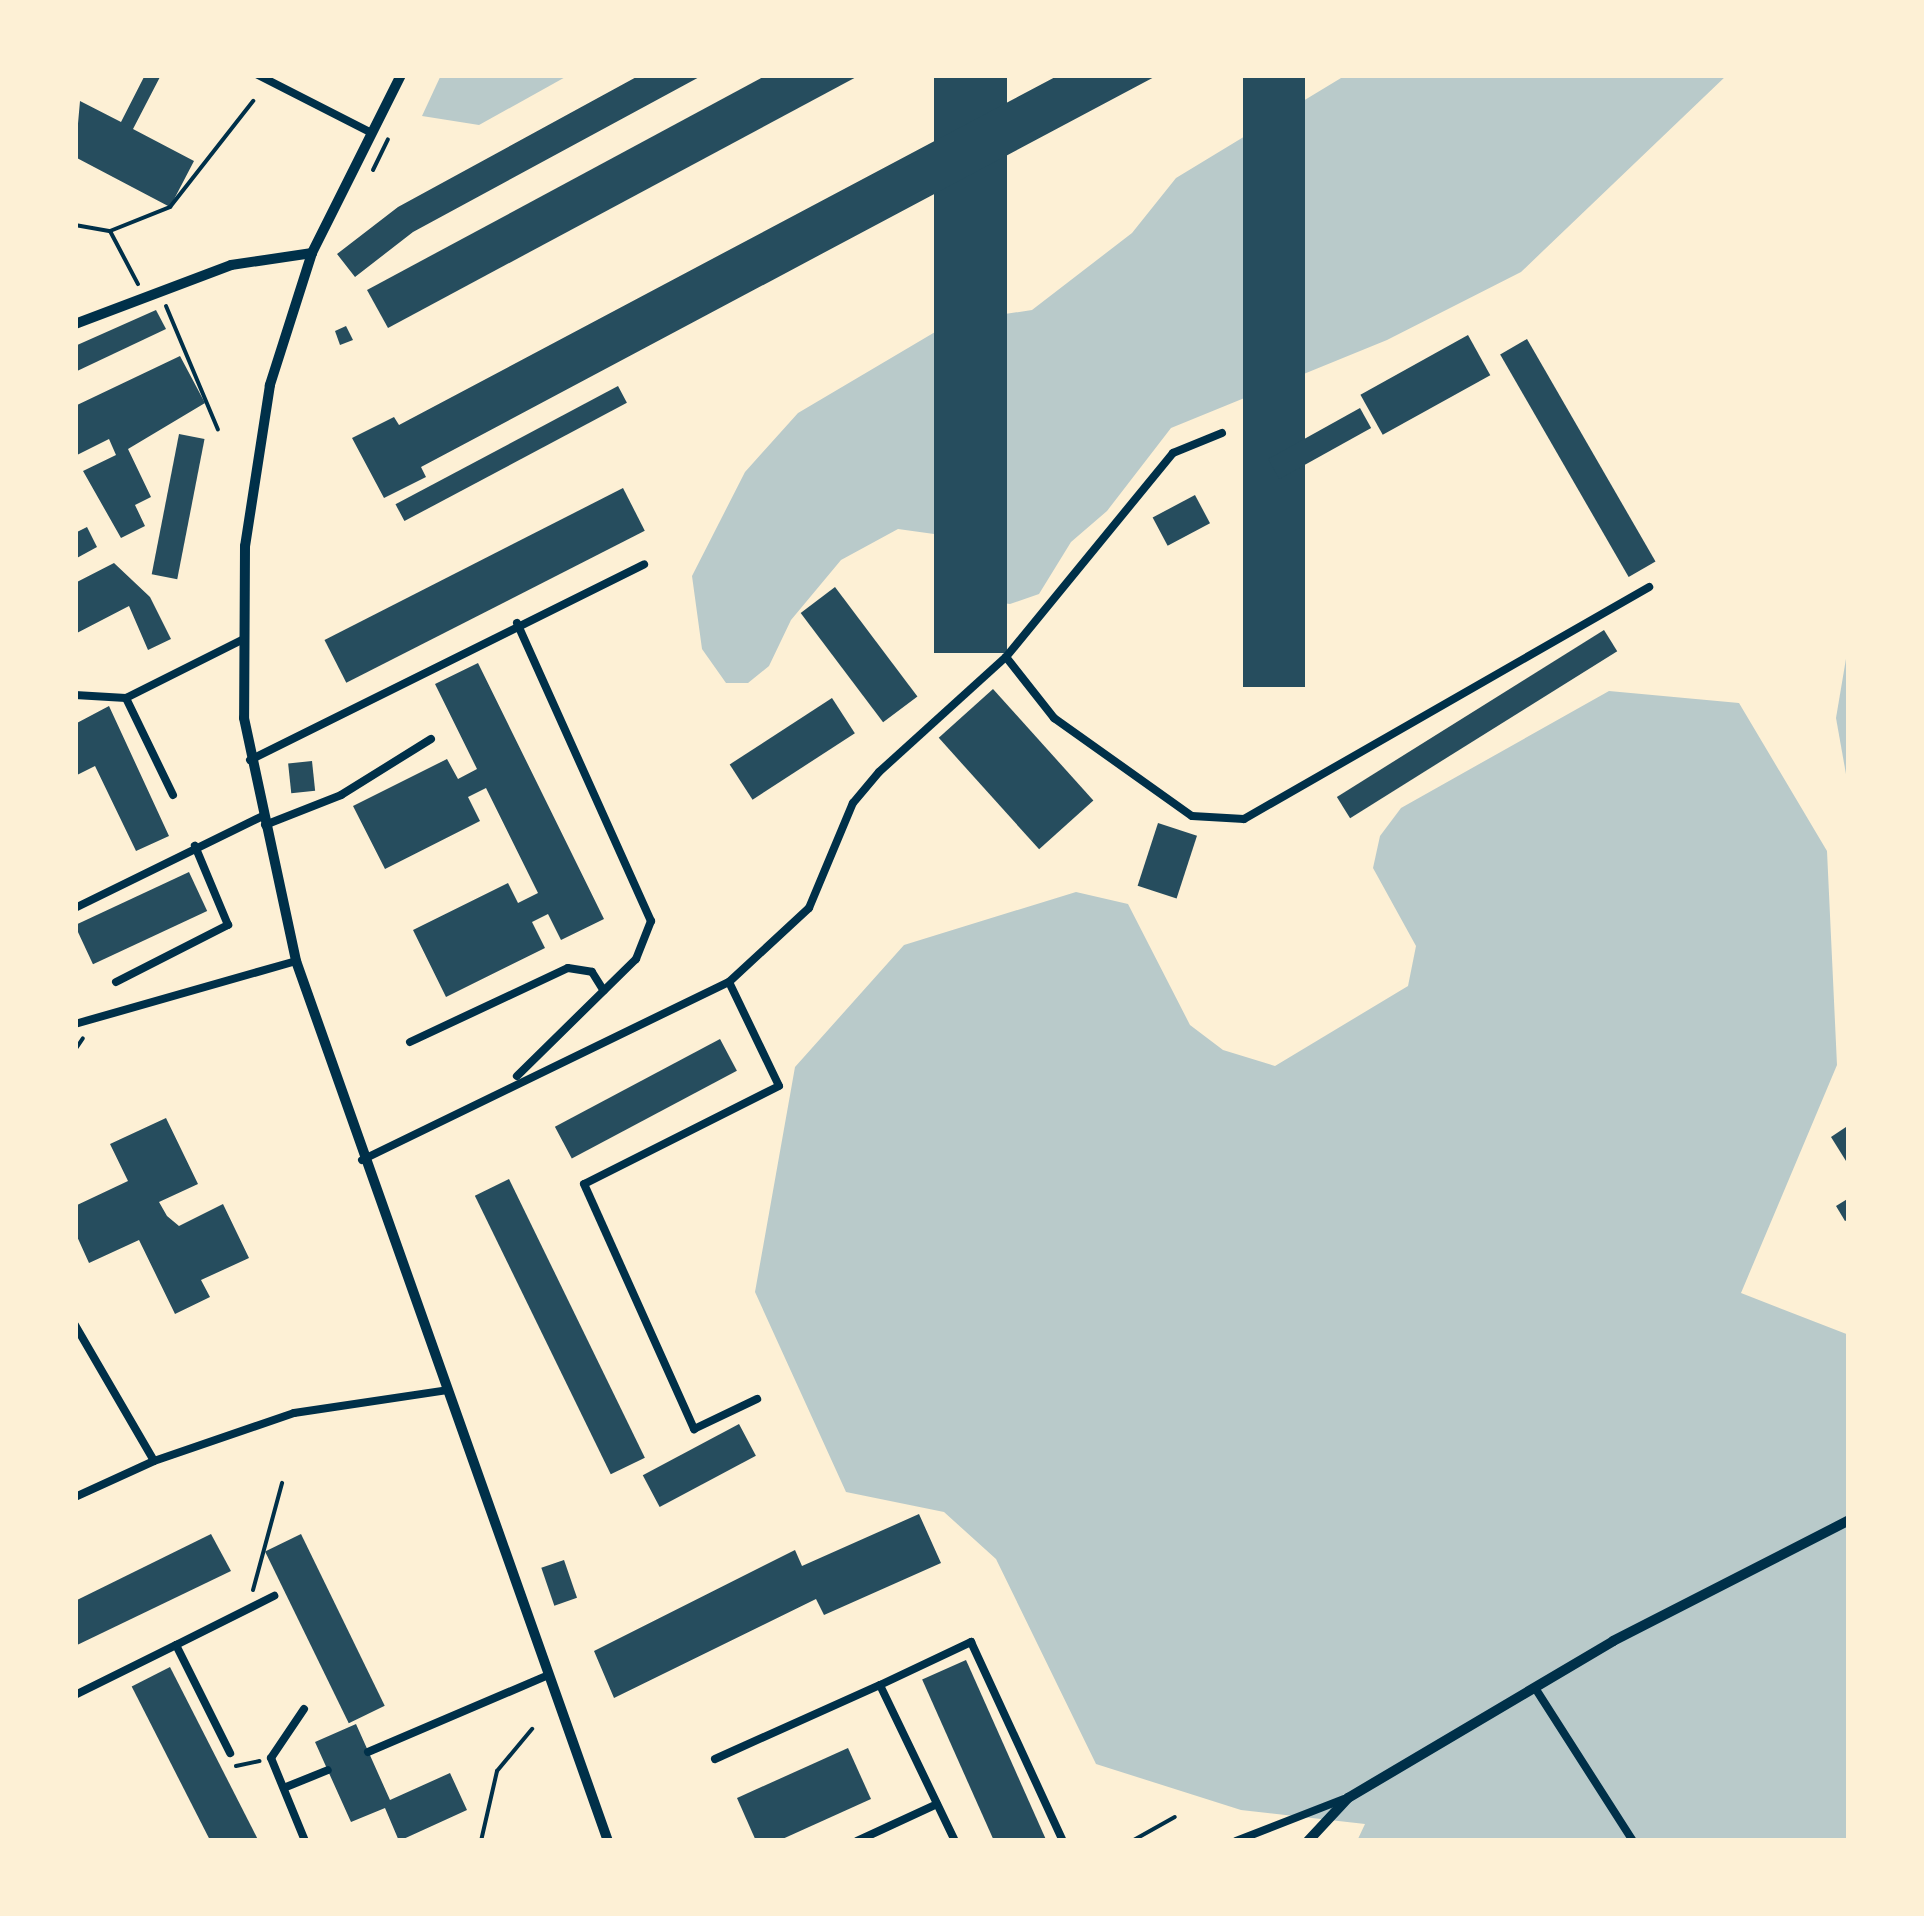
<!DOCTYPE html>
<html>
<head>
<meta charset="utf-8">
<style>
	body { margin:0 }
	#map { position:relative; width:1924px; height:1916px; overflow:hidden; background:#fdf0d5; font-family:"Exo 2",sans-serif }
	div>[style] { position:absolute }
	.green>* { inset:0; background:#b9caca }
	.building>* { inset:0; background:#264d5e; transform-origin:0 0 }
	.path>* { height:4px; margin:-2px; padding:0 2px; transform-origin:2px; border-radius:2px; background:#003049 }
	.service>* { height:8px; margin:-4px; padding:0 4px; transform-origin:4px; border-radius:4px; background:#003049 }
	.minor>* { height:10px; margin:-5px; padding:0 5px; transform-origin:5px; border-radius:5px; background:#003049 }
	span { translate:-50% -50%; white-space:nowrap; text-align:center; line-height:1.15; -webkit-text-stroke:10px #fdf0d5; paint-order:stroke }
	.frame { position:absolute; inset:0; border:78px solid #fdf0d5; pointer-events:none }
</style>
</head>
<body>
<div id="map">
	<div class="green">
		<div style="clip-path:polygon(441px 75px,569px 75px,479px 125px,422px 116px)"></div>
		<div style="clip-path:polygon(1346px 75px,1727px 75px,1521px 272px,1387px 340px,1171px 428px,1107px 511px,1071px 542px,1039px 594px,1010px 604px,979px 600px,934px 534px,898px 529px,841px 560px,791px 620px,769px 666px,748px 683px,726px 683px,702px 649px,692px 576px,745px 472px,798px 413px,952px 322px,1032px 310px,1132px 233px,1176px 178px)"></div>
		<div style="clip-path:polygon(1849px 641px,1849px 791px,1836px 718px)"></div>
		<div style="clip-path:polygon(1609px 691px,1739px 703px,1827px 851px,1837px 1065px,1741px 1293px,1849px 1335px,1849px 1841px,1357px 1841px,1365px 1824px,1241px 1810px,1096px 1764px,996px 1559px,944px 1512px,846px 1492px,755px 1292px,795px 1067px,904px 945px,1076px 892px,1128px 904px,1190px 1025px,1223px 1050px,1275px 1066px,1408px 986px,1416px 946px,1373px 868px,1380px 836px,1401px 808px)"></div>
	</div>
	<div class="building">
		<div style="clip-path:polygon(145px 75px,161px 75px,133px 129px,194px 161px,170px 207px,75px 157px,80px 101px,121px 122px)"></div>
		<div style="clip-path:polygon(640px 75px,703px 75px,413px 232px,355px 277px,337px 254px,398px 207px)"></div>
		<div style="clip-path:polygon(767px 75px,860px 75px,388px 328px,367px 290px)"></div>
		<div style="left:934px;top:75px;width:73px;height:578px"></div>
		<div style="clip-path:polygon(1059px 75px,1158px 75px,421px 467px,426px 477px,384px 498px,352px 438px,394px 417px,399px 425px)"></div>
		<div style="left:1243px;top:75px;width:62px;height:612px"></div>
		<div style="clip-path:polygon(156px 310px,166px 329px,75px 372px,75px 346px)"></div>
		<div style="clip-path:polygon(346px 326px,353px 340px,340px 345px,335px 331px)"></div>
		<div style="left:1468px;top:335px;width:46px;height:123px;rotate:61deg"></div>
		<div style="left:1527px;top:339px;width:257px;height:31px;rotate:60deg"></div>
		<div style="clip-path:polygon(180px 356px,205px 403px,128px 449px,151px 497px,135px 505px,145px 526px,121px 538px,83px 471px,116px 455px,109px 439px,75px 456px,75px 406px)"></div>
		<div style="left:618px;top:386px;width:19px;height:252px;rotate:62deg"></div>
		<div style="left:1360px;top:408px;width:23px;height:105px;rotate:61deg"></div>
		<div style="left:179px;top:434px;width:26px;height:143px;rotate:11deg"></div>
		<div style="left:623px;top:488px;width:48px;height:335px;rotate:63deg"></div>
		<div style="left:1195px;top:495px;width:32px;height:48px;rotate:62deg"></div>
		<div style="clip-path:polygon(87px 527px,97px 547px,75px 559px,75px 533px)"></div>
		<div style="clip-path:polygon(114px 563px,150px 597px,171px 639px,148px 650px,129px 606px,75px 634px,75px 583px)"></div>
		<div style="left:835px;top:587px;width:137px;height:43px;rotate:53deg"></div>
		<div style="left:1604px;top:630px;width:25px;height:315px;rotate:58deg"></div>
		<div style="clip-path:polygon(478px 663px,604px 919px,561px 940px,548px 914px,532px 922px,545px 948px,446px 997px,413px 930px,508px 883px,518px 903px,538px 893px,486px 788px,468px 797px,480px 821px,385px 869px,353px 806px,447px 759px,458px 779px,477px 769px,435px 684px)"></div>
		<div style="left:993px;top:689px;width:150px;height:73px;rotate:48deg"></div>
		<div style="left:832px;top:698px;width:42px;height:122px;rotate:57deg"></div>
		<div style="clip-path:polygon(109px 706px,169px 836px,136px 851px,95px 766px,75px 776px,75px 724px)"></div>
		<div style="left:312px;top:761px;width:30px;height:24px;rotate:84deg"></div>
		<div style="left:1158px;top:823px;width:41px;height:66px;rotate:18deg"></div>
		<div style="left:189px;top:872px;width:43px;height:126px;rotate:65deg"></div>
		<div style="left:720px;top:1039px;width:36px;height:187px;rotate:62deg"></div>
		<div style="clip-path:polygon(166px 1118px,198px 1184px,159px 1202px,167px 1216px,179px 1226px,223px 1204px,249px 1258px,201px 1280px,210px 1297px,175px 1314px,139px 1240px,89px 1263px,75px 1232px,75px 1206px,128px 1181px,110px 1144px)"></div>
		<div style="clip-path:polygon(1846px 1127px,1849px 1159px,1846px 1161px,1831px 1137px)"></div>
		<div style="left:509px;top:1179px;width:310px;height:38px;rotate:64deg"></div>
		<div style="clip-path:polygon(1849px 1198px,1849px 1219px,1845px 1221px,1836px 1206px)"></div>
		<div style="left:739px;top:1424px;width:36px;height:109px;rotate:62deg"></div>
		<div style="clip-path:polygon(919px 1514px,941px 1563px,824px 1615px,816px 1599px,614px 1698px,594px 1651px,795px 1550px,802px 1566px)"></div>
		<div style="clip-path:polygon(211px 1534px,231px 1571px,75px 1646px,75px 1601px)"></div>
		<div style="left:301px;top:1534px;width:191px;height:40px;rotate:64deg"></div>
		<div style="left:564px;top:1560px;width:40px;height:24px;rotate:71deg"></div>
		<div style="left:966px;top:1660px;width:199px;height:48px;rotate:66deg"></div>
		<div style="left:170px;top:1667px;width:195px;height:43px;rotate:63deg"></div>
		<div style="clip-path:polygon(356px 1724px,390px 1800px,450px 1773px,467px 1810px,399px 1841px,385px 1808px,351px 1822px,315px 1742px)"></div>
		<div style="clip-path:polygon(848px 1748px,871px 1799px,778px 1841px,756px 1841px,737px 1798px)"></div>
	</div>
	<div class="path">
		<div style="left:373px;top:170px;width:34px;rotate:-64deg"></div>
		<div style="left:75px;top:225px;width:36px;rotate:10deg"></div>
		<div style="left:110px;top:231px;width:60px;rotate:62.2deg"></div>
		<div style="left:110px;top:231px;width:65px;rotate:-21.8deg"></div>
		<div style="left:170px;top:207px;width:135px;rotate:-51.9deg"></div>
		<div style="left:166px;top:306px;width:134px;rotate:67.2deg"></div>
		<div style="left:75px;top:1050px;width:14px;rotate:-56deg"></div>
		<div style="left:253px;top:1590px;width:111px;rotate:-74.8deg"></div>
		<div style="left:236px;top:1766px;width:24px;rotate:-12deg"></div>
		<div style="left:481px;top:1841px;width:72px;rotate:-77.1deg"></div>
		<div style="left:497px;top:1771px;width:55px;rotate:-50.2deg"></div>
		<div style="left:1132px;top:1841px;width:49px;rotate:-29.2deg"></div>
	</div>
	<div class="service">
		<div style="left:258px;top:75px;width:126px;rotate:27deg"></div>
		<div style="left:1222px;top:433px;width:53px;rotate:157.8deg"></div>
		<div style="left:1173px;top:453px;width:264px;rotate:129.3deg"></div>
		<div style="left:1006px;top:657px;width:78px;rotate:51.8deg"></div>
		<div style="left:1054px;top:718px;width:169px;rotate:35.4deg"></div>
		<div style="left:1192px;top:816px;width:52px;rotate:3.3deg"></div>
		<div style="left:1244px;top:819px;width:467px;rotate:-29.8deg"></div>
		<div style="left:517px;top:623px;width:327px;rotate:65.8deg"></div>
		<div style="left:651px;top:921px;width:41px;rotate:111.5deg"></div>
		<div style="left:636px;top:959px;width:167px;rotate:135.5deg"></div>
		<div style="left:75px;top:695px;width:51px;rotate:3.4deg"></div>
		<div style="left:250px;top:760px;width:440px;rotate:-26.4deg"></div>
		<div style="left:173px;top:795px;width:108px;rotate:-115.9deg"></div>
		<div style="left:126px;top:698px;width:130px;rotate:-26.6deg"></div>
		<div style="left:265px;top:825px;width:82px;rotate:-21.5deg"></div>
		<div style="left:341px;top:795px;width:106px;rotate:-31.9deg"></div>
		<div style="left:75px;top:908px;width:209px;rotate:-26.1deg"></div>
		<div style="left:116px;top:982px;width:126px;rotate:-27deg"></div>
		<div style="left:228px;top:925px;width:86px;rotate:-112.7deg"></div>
		<div style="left:729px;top:982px;width:115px;rotate:64.3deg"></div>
		<div style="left:779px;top:1086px;width:218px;rotate:153.3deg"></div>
		<div style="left:584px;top:1184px;width:269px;rotate:65.8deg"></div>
		<div style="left:694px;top:1429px;width:70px;rotate:-25.5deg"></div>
		<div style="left:75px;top:1024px;width:230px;rotate:-15.9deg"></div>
		<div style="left:410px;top:1042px;width:174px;rotate:-25.1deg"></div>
		<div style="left:568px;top:968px;width:24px;rotate:9deg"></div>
		<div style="left:592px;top:972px;width:22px;rotate:58deg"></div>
		<div style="left:362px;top:1160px;width:408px;rotate:-25.9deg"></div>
		<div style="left:729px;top:982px;width:109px;rotate:-42.8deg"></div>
		<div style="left:809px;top:908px;width:114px;rotate:-67.3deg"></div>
		<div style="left:853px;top:803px;width:40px;rotate:-50deg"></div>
		<div style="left:879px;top:772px;width:171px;rotate:-42.2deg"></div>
		<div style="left:75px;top:1325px;width:157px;rotate:59.8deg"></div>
		<div style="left:154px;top:1461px;width:87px;rotate:155.5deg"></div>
		<div style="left:154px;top:1461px;width:148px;rotate:-18.9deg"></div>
		<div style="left:294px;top:1413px;width:155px;rotate:-8.5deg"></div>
		<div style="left:176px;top:1645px;width:110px;rotate:-26.6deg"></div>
		<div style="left:1537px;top:1691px;width:178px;rotate:57.4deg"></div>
		<div style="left:75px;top:1695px;width:113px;rotate:-26.3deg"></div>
		<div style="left:176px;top:1645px;width:121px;rotate:63.4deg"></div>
		<div style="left:304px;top:1709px;width:59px;rotate:124deg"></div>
		<div style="left:271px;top:1758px;width:90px;rotate:67.7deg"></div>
		<div style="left:368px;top:1752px;width:194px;rotate:-23.1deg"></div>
		<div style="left:715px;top:1759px;width:181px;rotate:-24.2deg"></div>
		<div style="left:286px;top:1787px;width:45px;rotate:-22deg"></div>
		<div style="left:857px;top:1841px;width:88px;rotate:-24.8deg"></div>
		<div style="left:955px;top:1841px;width:173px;rotate:-115.7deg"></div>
		<div style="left:880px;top:1685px;width:101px;rotate:-25.3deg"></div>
		<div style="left:971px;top:1642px;width:219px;rotate:65.2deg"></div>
		<div style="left:1236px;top:1841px;width:116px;rotate:-21.3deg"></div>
	</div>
	<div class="minor">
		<div style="left:401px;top:75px;width:199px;rotate:116.6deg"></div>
		<div style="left:312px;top:253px;width:139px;rotate:107.7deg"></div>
		<div style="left:270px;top:385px;width:163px;rotate:98.8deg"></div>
		<div style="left:245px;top:546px;width:172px;rotate:90.3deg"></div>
		<div style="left:244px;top:718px;width:249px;rotate:77.9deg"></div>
		<div style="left:296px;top:961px;width:934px;rotate:70.48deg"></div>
		<div style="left:75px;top:324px;width:167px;rotate:-20.7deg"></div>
		<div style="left:231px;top:265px;width:82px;rotate:-8.4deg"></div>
		<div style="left:1308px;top:1841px;width:59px;rotate:-47.1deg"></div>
		<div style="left:1348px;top:1798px;width:308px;rotate:-30.6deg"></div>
		<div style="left:1613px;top:1641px;width:265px;rotate:-27.1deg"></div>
	</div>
	<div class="frame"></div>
</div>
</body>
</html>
